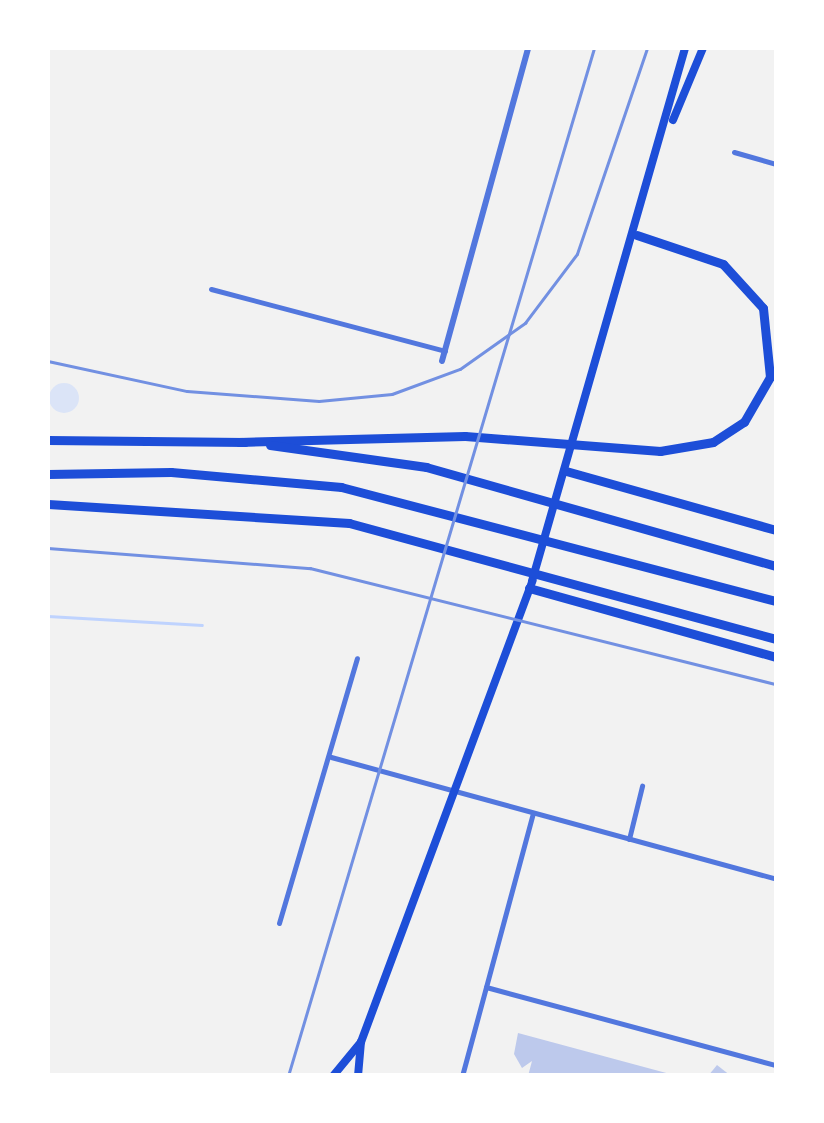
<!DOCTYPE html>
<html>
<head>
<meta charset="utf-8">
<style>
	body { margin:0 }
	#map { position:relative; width:824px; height:1123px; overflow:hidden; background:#f2f2f2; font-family:"PT Sans Narrow",sans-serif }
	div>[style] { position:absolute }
	.green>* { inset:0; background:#dbe4f7 }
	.round { border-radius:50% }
	.stream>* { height:2.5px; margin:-1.25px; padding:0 1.25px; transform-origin:1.25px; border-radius:1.25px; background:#bfd3fe }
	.building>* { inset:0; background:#bdc9ec }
	.minor>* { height:5px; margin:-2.5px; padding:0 2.5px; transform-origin:2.5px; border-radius:2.5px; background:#5277de }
	.tertiary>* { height:6px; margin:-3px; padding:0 3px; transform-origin:3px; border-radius:3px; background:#5277de }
	.primary>* { height:8px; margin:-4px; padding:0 4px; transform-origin:4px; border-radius:4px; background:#1d4ed8 }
	.motorway>* { height:9px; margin:-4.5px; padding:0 4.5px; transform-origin:4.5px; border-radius:4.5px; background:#1d4ed8 }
	.rail>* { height:2.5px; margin:-1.25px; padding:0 1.25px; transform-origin:1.25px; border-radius:1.25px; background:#7290e2 }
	span { translate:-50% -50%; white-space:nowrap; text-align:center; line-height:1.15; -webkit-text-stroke:9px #fff; paint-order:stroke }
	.frame { position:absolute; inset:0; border:50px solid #fff; pointer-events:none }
</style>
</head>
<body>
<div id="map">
	<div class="green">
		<div class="round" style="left:49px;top:383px;width:30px;height:30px"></div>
	</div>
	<div class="stream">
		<div style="left:48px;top:616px;width:154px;rotate:3.3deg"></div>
	</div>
	<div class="building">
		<div style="clip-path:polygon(518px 1033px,670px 1074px,669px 1076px,528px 1076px,532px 1061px,522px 1068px,514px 1054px)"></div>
		<div style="clip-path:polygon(717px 1065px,731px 1076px,708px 1076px)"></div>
	</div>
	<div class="minor">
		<div style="left:734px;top:152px;width:44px;rotate:15.9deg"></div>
		<div style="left:211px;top:289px;width:242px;rotate:14.8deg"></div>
		<div style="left:331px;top:757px;width:461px;rotate:15.3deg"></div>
		<div style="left:629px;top:839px;width:55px;rotate:-76.2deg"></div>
		<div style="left:279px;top:923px;width:276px;rotate:-73.6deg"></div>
		<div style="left:486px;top:987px;width:300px;rotate:15.1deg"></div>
		<div style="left:462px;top:1076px;width:272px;rotate:-74.9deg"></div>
	</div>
	<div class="tertiary">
		<div style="left:442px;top:361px;width:325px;rotate:-74.6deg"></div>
	</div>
	<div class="primary">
		<div style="left:673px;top:120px;width:78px;rotate:-67.4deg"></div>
		<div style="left:333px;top:1076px;width:44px;rotate:-50.5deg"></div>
		<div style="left:358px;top:1076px;width:34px;rotate:-85deg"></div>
		<div style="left:361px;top:1042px;width:492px;rotate:-69.6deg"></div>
		<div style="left:532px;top:581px;width:555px;rotate:-73.98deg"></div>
	</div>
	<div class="motorway">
		<div style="left:48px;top:440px;width:197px;rotate:0.6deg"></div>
		<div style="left:239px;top:442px;width:226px;rotate:-1.5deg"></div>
		<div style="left:465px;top:436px;width:196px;rotate:4.4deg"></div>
		<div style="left:660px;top:451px;width:54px;rotate:-9.6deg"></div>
		<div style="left:713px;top:442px;width:37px;rotate:-33deg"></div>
		<div style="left:744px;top:422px;width:52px;rotate:-60deg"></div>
		<div style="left:770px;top:377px;width:69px;rotate:-95.8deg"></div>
		<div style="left:763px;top:308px;width:59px;rotate:-132.3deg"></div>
		<div style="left:723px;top:264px;width:91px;rotate:-161.4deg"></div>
		<div style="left:270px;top:445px;width:158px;rotate:8deg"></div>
		<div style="left:426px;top:467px;width:364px;rotate:15.8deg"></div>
		<div style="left:566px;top:471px;width:218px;rotate:15.7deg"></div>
		<div style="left:48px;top:474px;width:123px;rotate:-0.9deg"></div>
		<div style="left:171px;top:472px;width:171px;rotate:5deg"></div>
		<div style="left:341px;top:487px;width:450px;rotate:14.7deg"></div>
		<div style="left:48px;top:504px;width:302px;rotate:3.6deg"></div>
		<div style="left:349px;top:523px;width:442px;rotate:15.2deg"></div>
		<div style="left:529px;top:588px;width:256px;rotate:15.6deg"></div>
	</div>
	<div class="rail">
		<div style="left:48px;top:361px;width:142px;rotate:12.2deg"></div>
		<div style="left:187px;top:391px;width:132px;rotate:4.3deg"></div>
		<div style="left:319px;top:401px;width:73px;rotate:-5.5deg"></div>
		<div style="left:392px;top:394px;width:72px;rotate:-20.2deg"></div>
		<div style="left:460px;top:369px;width:80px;rotate:-35.3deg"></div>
		<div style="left:525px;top:323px;width:86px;rotate:-53deg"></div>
		<div style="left:577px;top:254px;width:218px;rotate:-71.2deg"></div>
		<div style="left:48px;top:548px;width:263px;rotate:4.4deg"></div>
		<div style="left:310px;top:568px;width:480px;rotate:14deg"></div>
		<div style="left:288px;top:1076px;width:1073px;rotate:-73.42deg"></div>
	</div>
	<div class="frame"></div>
</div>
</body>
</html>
